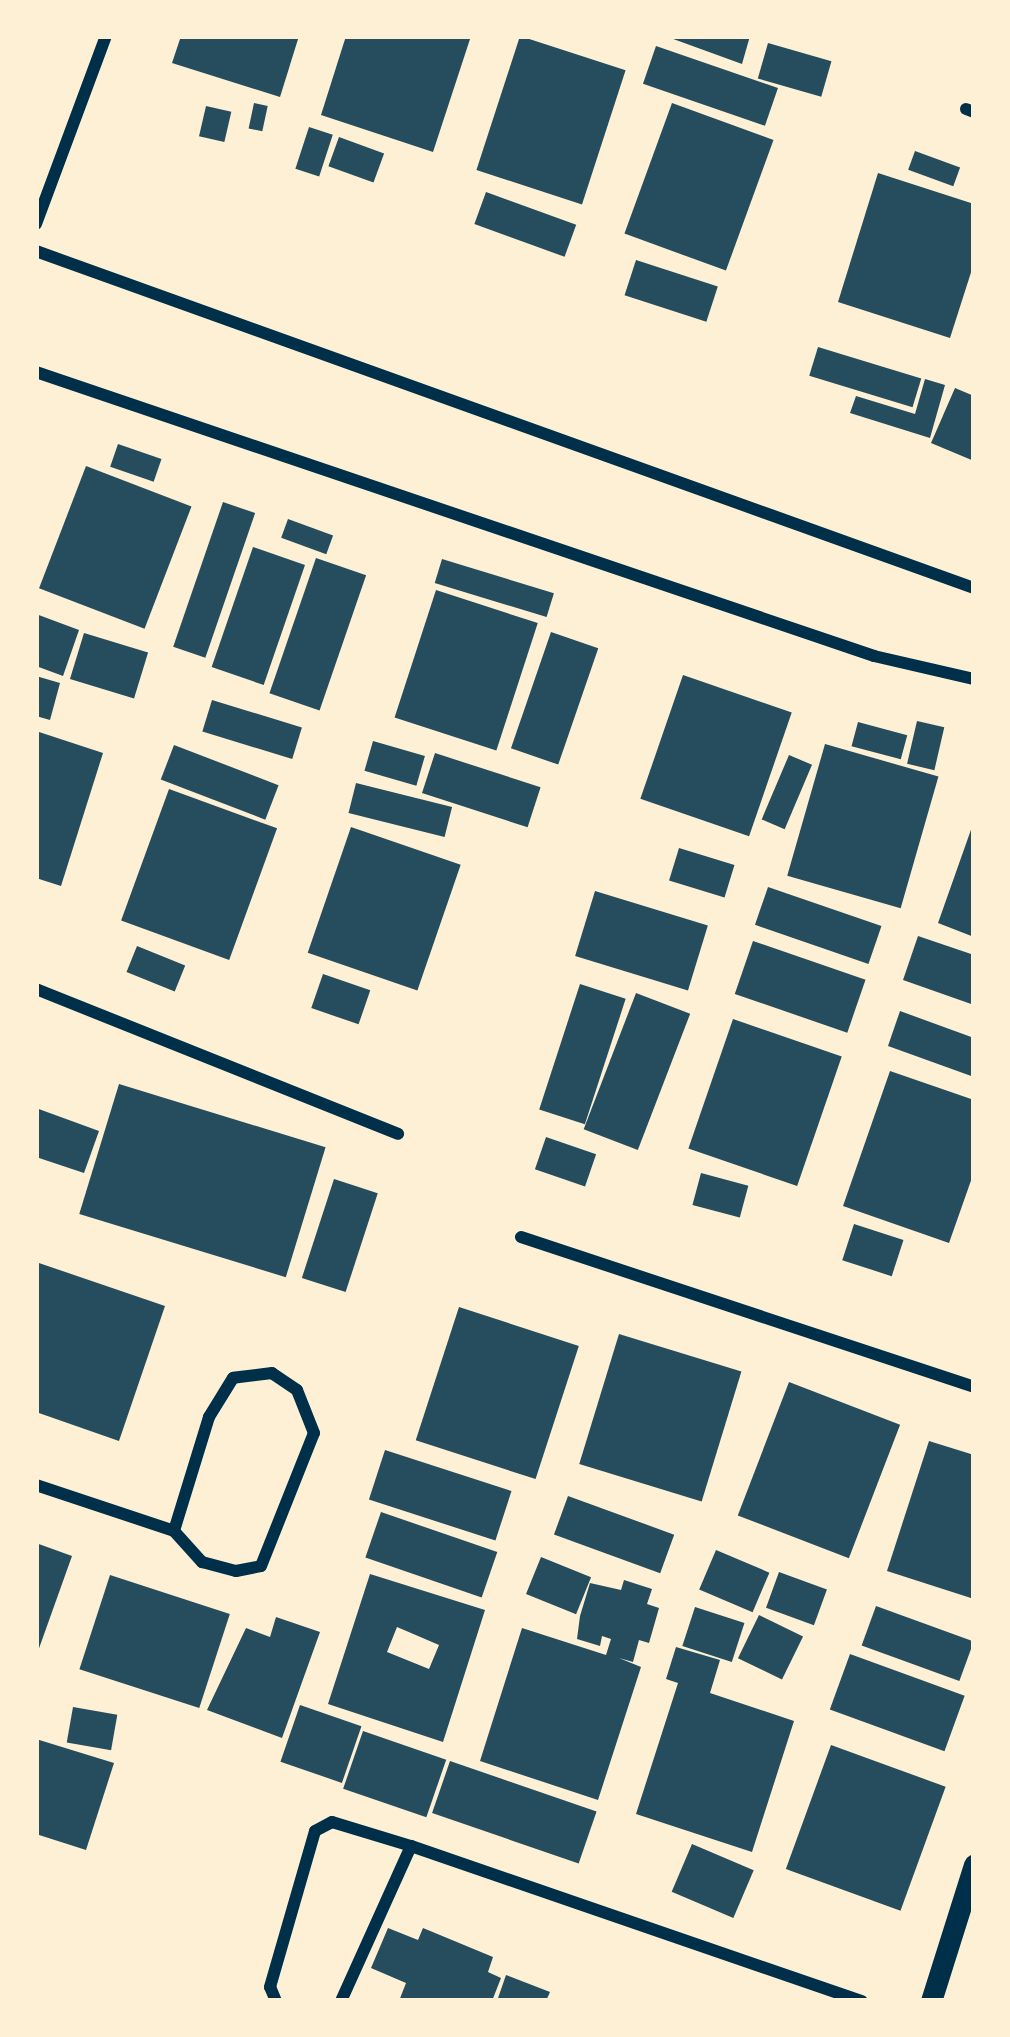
<!DOCTYPE html>
<html>
<head>
<meta charset="utf-8">
<style>
	body { margin:0 }
	#map { position:relative; width:1010px; height:2037px; overflow:hidden; background:#fdf0d5; font-family:"Varela Round",sans-serif }
	div>[style] { position:absolute }
	.building>* { inset:0; background:#264d5e; transform-origin:0 0 }
	.minor>* { height:12px; margin:-6px; padding:0 6px; transform-origin:6px; border-radius:6px; background:#003049 }
	.tertiary>* { height:21px; margin:-10.5px; padding:0 10.5px; transform-origin:10.5px; border-radius:10.5px; background:#003049 }
	span { translate:-50% -50%; white-space:nowrap; text-align:center; line-height:1.15; -webkit-text-stroke:9px #fdf0d5; paint-order:stroke }
	.frame { position:absolute; inset:0; border:39px solid #fdf0d5; pointer-events:none }
</style>
</head>
<body>
<div id="map">
	<div class="building">
		<div style="clip-path:polygon(181px 36px,299px 36px,280px 97px,172px 63px)"></div>
		<div style="clip-path:polygon(346px 36px,471px 36px,433px 152px,321px 115px)"></div>
		<div style="left:520px;top:36px;width:111px;height:141px;rotate:18deg"></div>
		<div style="clip-path:polygon(665px 36px,750px 36px,742px 64px)"></div>
		<div style="left:768px;top:43px;width:66px;height:37px;rotate:16deg"></div>
		<div style="left:656px;top:46px;width:129px;height:40px;rotate:19deg"></div>
		<div style="left:254px;top:103px;width:14px;height:26px;rotate:12deg"></div>
		<div style="left:672px;top:103px;width:108px;height:139px;rotate:20deg"></div>
		<div style="left:206px;top:106px;width:26px;height:31px;rotate:13deg"></div>
		<div style="left:309px;top:127px;width:25px;height:44px;rotate:18deg"></div>
		<div style="left:339px;top:137px;width:48px;height:31px;rotate:20deg"></div>
		<div style="left:915px;top:151px;width:48px;height:20px;rotate:20deg"></div>
		<div style="clip-path:polygon(878px 173px,974px 204px,974px 263px,950px 338px,838px 302px)"></div>
		<div style="left:486px;top:192px;width:96px;height:34px;rotate:20deg"></div>
		<div style="left:636px;top:260px;width:86px;height:37px;rotate:18deg"></div>
		<div style="left:818px;top:347px;width:108px;height:30px;rotate:17deg"></div>
		<div style="clip-path:polygon(925px 379px,945px 385px,930px 438px,850px 413px,856px 396px,915px 414px)"></div>
		<div style="clip-path:polygon(955px 388px,974px 396px,974px 461px,931px 443px)"></div>
		<div style="left:118px;top:444px;width:46px;height:24px;rotate:19deg"></div>
		<div style="left:86px;top:466px;width:113px;height:131px;rotate:21deg"></div>
		<div style="left:223px;top:502px;width:34px;height:153px;rotate:19deg"></div>
		<div style="left:288px;top:519px;width:48px;height:20px;rotate:20deg"></div>
		<div style="left:253px;top:547px;width:55px;height:127px;rotate:19deg"></div>
		<div style="left:316px;top:558px;width:53px;height:143px;rotate:19deg"></div>
		<div style="left:442px;top:559px;width:117px;height:25px;rotate:17deg"></div>
		<div style="left:436px;top:590px;width:107px;height:134px;rotate:18deg"></div>
		<div style="clip-path:polygon(36px 614px,79px 630px,63px 676px,36px 666px)"></div>
		<div style="left:551px;top:632px;width:50px;height:123px;rotate:19deg"></div>
		<div style="left:84px;top:633px;width:67px;height:48px;rotate:17deg"></div>
		<div style="left:683px;top:675px;width:115px;height:131px;rotate:19deg"></div>
		<div style="clip-path:polygon(36px 676px,60px 683px,50px 720px,36px 716px)"></div>
		<div style="left:212px;top:700px;width:94px;height:33px;rotate:17deg"></div>
		<div style="left:917px;top:721px;width:28px;height:44px;rotate:13deg"></div>
		<div style="left:858px;top:722px;width:51px;height:25px;rotate:15deg"></div>
		<div style="clip-path:polygon(36px 731px,103px 753px,61px 886px,36px 878px)"></div>
		<div style="left:373px;top:741px;width:54px;height:31px;rotate:16deg"></div>
		<div style="left:825px;top:744px;width:118px;height:137px;rotate:16deg"></div>
		<div style="left:174px;top:745px;width:112px;height:37px;rotate:21deg"></div>
		<div style="left:435px;top:753px;width:111px;height:42px;rotate:18deg"></div>
		<div style="left:789px;top:755px;width:25px;height:70px;rotate:23deg"></div>
		<div style="left:356px;top:783px;width:99px;height:31px;rotate:14deg"></div>
		<div style="left:169px;top:789px;width:115px;height:140px;rotate:20deg"></div>
		<div style="clip-path:polygon(973px 824px,974px 824px,974px 937px,938px 923px)"></div>
		<div style="left:351px;top:827px;width:116px;height:133px;rotate:19deg"></div>
		<div style="left:679px;top:848px;width:58px;height:34px;rotate:17deg"></div>
		<div style="left:768px;top:887px;width:120px;height:40px;rotate:19deg"></div>
		<div style="left:595px;top:891px;width:118px;height:68px;rotate:17deg"></div>
		<div style="clip-path:polygon(918px 936px,974px 955px,974px 1005px,903px 980px)"></div>
		<div style="left:753px;top:941px;width:119px;height:56px;rotate:19deg"></div>
		<div style="left:137px;top:946px;width:52px;height:28px;rotate:22deg"></div>
		<div style="left:323px;top:974px;width:50px;height:36px;rotate:19deg"></div>
		<div style="left:580px;top:984px;width:48px;height:132px;rotate:18deg"></div>
		<div style="left:636px;top:993px;width:58px;height:146px;rotate:21deg"></div>
		<div style="clip-path:polygon(900px 1011px,974px 1038px,974px 1077px,888px 1046px)"></div>
		<div style="left:733px;top:1019px;width:115px;height:137px;rotate:19deg"></div>
		<div style="clip-path:polygon(890px 1071px,974px 1100px,974px 1172px,949px 1243px,843px 1206px)"></div>
		<div style="left:119px;top:1084px;width:216px;height:136px;rotate:17deg"></div>
		<div style="clip-path:polygon(36px 1108px,99px 1131px,84px 1173px,36px 1157px)"></div>
		<div style="left:546px;top:1137px;width:53px;height:34px;rotate:19deg"></div>
		<div style="left:701px;top:1173px;width:49px;height:33px;rotate:15deg"></div>
		<div style="left:334px;top:1179px;width:46px;height:104px;rotate:18deg"></div>
		<div style="left:854px;top:1224px;width:52px;height:38px;rotate:18deg"></div>
		<div style="clip-path:polygon(36px 1262px,165px 1306px,119px 1441px,36px 1412px)"></div>
		<div style="left:459px;top:1307px;width:126px;height:140px;rotate:18deg"></div>
		<div style="left:619px;top:1334px;width:128px;height:136px;rotate:17deg"></div>
		<div style="left:789px;top:1382px;width:119px;height:143px;rotate:21deg"></div>
		<div style="clip-path:polygon(929px 1441px,974px 1455px,974px 1599px,887px 1571px)"></div>
		<div style="left:385px;top:1450px;width:133px;height:52px;rotate:18deg"></div>
		<div style="left:568px;top:1496px;width:113px;height:41px;rotate:20deg"></div>
		<div style="left:381px;top:1512px;width:123px;height:48px;rotate:19deg"></div>
		<div style="clip-path:polygon(36px 1543px,72px 1556px,37px 1654px,36px 1654px)"></div>
		<div style="left:716px;top:1550px;width:58px;height:43px;rotate:23deg"></div>
		<div style="left:541px;top:1557px;width:54px;height:40px;rotate:22deg"></div>
		<div style="left:779px;top:1572px;width:51px;height:38px;rotate:20deg"></div>
		<div style="clip-path:polygon(evenodd,370px 1574px,485px 1610px,443px 1742px,328px 1704px,370px 1574px,397px 1627px,439px 1645px,429px 1669px,387px 1652px,397px 1627px)"></div>
		<div style="left:110px;top:1575px;width:126px;height:99px;rotate:18deg"></div>
		<div style="clip-path:polygon(624px 1580px,652px 1589px,647px 1604px,659px 1608px,649px 1643px,639px 1640px,633px 1662px,619px 1658px,641px 1667px,598px 1800px,480px 1761px,522px 1628px,606px 1655px,611px 1639px,602px 1636px,600px 1646px,577px 1639px,580px 1616px,590px 1583px,621px 1590px)"></div>
		<div style="left:876px;top:1606px;width:104px;height:42px;rotate:20deg"></div>
		<div style="left:695px;top:1607px;width:52px;height:41px;rotate:18deg"></div>
		<div style="left:759px;top:1615px;width:49px;height:48px;rotate:26deg"></div>
		<div style="clip-path:polygon(276px 1617px,320px 1632px,282px 1738px,207px 1710px,246px 1628px,270px 1637px)"></div>
		<div style="clip-path:polygon(676px 1647px,720px 1660px,710px 1693px,794px 1721px,752px 1852px,636px 1814px,678px 1683px,666px 1679px)"></div>
		<div style="left:850px;top:1654px;width:122px;height:59px;rotate:20deg"></div>
		<div style="left:300px;top:1705px;width:65px;height:60px;rotate:19deg"></div>
		<div style="left:73px;top:1707px;width:45px;height:36px;rotate:10deg"></div>
		<div style="left:363px;top:1731px;width:88px;height:61px;rotate:19deg"></div>
		<div style="clip-path:polygon(36px 1739px,114px 1763px,86px 1850px,36px 1834px)"></div>
		<div style="left:831px;top:1745px;width:122px;height:132px;rotate:20deg"></div>
		<div style="left:450px;top:1761px;width:155px;height:55px;rotate:19deg"></div>
		<div style="left:692px;top:1844px;width:67px;height:52px;rotate:23deg"></div>
		<div style="clip-path:polygon(388px 1928px,418px 1940px,423px 1928px,493px 1957px,488px 1972px,501px 1978px,492px 2001px,399px 2001px,406px 1983px,371px 1968px)"></div>
		<div style="clip-path:polygon(506px 1975px,550px 1992px,546px 2001px,497px 2001px)"></div>
	</div>
	<div class="minor">
		<div style="left:966px;top:109px;width:9px;rotate:21deg"></div>
		<div style="left:36px;top:224px;width:201px;rotate:-69.6deg"></div>
		<div style="left:36px;top:251px;width:997px;rotate:19.76deg"></div>
		<div style="left:36px;top:372px;width:885px;rotate:18.72deg"></div>
		<div style="left:874px;top:656px;width:103px;rotate:13deg"></div>
		<div style="left:36px;top:989px;width:390px;rotate:21.8deg"></div>
		<div style="left:521px;top:1237px;width:477px;rotate:18.3deg"></div>
		<div style="left:36px;top:1485px;width:145px;rotate:18.4deg"></div>
		<div style="left:174px;top:1531px;width:42px;rotate:47.9deg"></div>
		<div style="left:202px;top:1562px;width:35px;rotate:15deg"></div>
		<div style="left:236px;top:1571px;width:25px;rotate:-11deg"></div>
		<div style="left:261px;top:1566px;width:143px;rotate:-68.3deg"></div>
		<div style="left:314px;top:1433px;width:46px;rotate:-111.6deg"></div>
		<div style="left:297px;top:1390px;width:30px;rotate:-146deg"></div>
		<div style="left:272px;top:1373px;width:39px;rotate:173deg"></div>
		<div style="left:233px;top:1378px;width:46px;rotate:121.6deg"></div>
		<div style="left:209px;top:1417px;width:119px;rotate:107.1deg"></div>
		<div style="left:411px;top:1846px;width:477px;rotate:19deg"></div>
		<div style="left:276px;top:2001px;width:15px;rotate:-113deg"></div>
		<div style="left:270px;top:1987px;width:162px;rotate:-73.9deg"></div>
		<div style="left:315px;top:1831px;width:19px;rotate:-28deg"></div>
		<div style="left:332px;top:1822px;width:83px;rotate:16.9deg"></div>
		<div style="left:411px;top:1846px;width:170px;rotate:114.3deg"></div>
	</div>
	<div class="tertiary">
		<div style="left:931px;top:2001px;width:143px;rotate:-72.5deg"></div>
	</div>
	<div class="frame"></div>
</div>
</body>
</html>
